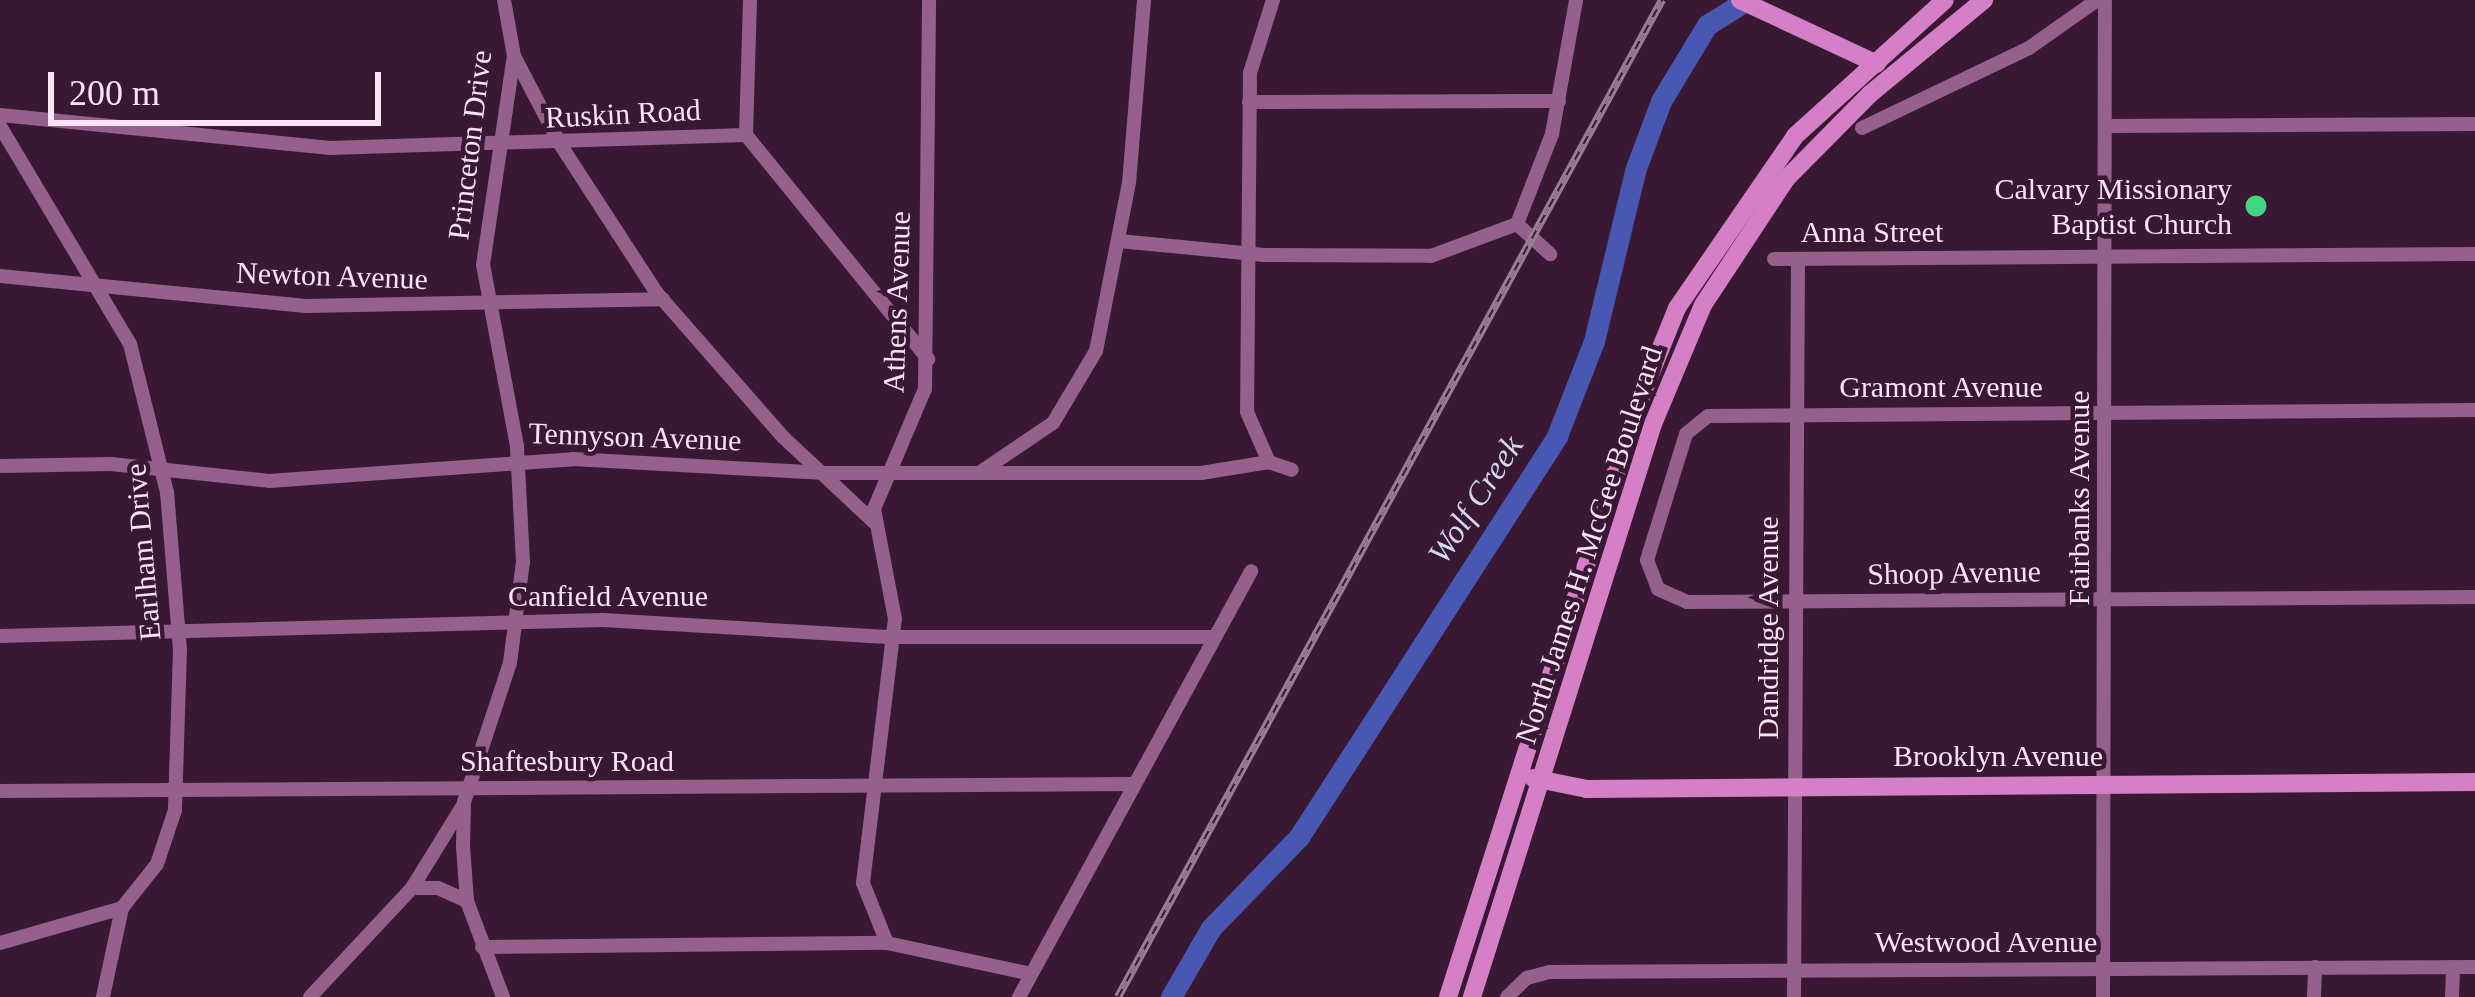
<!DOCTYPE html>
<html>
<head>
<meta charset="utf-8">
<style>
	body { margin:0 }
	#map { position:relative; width:2475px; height:997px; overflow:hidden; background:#391834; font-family:Georgia,serif }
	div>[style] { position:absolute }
	.river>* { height:21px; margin:-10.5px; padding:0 10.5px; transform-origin:10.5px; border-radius:10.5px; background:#4857b1 }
	.street>* { height:14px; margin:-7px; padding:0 7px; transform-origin:7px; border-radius:7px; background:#95608c }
	.secondary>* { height:18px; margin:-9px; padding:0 9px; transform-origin:9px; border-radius:9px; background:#d47fc6 }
	.rail>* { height:8px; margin-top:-4px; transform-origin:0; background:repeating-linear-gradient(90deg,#391834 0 9px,#997d94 0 18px); box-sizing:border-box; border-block:3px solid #997d94 }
	.dots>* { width:33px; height:33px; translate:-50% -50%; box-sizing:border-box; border:6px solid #391834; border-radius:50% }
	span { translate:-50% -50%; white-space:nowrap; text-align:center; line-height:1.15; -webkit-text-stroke:9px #391834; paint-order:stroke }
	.street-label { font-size:30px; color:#fae3f5 }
	.poi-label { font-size:30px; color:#fae3f5 }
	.right { translate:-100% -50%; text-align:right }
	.water-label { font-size:33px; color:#d1d8f0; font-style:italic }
	.scale { position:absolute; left:48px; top:72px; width:333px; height:54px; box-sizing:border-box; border:6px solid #fae3f5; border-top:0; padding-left:15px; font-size:36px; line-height:42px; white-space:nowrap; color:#fae3f5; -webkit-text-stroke:9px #391834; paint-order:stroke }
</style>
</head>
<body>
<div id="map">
	<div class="river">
		<div style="left:1171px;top:997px;width:80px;rotate:-59.9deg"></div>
		<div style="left:1211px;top:928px;width:127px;rotate:-46deg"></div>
		<div style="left:1299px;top:837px;width:477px;rotate:-57.2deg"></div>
		<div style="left:1557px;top:436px;width:102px;rotate:-68.7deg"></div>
		<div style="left:1594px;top:341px;width:178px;rotate:-76.4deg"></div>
		<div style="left:1636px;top:168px;width:72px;rotate:-69.5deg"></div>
		<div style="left:1661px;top:101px;width:89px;rotate:-58.8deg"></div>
		<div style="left:1707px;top:25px;width:47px;rotate:-32deg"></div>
	</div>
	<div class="street">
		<div style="left:750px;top:0;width:135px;rotate:91.7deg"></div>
		<div style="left:746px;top:135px;width:289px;rotate:50.9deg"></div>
		<div style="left:1273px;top:0;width:77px;rotate:107.5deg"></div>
		<div style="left:1250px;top:73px;width:339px;rotate:90.5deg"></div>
		<div style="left:1247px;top:412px;width:55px;rotate:66.3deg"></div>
		<div style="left:1269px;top:462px;width:24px;rotate:19deg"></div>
		<div style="left:514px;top:56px;width:99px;rotate:62.4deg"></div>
		<div style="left:560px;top:144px;width:176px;rotate:57deg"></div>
		<div style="left:656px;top:292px;width:193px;rotate:48.8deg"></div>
		<div style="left:783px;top:437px;width:126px;rotate:43.1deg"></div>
		<div style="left:1249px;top:102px;width:310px;rotate:-0.2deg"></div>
		<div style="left:0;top:115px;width:332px;rotate:5.7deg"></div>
		<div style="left:330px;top:148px;width:416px;rotate:-1.8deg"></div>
		<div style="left:0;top:126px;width:254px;rotate:59.2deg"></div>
		<div style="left:130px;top:344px;width:153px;rotate:76deg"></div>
		<div style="left:167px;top:492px;width:158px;rotate:85.3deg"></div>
		<div style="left:180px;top:649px;width:161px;rotate:91.8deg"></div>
		<div style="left:175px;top:810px;width:57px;rotate:108.4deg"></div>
		<div style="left:157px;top:864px;width:56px;rotate:128.5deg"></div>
		<div style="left:122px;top:908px;width:91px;rotate:102.1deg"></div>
		<div style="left:2107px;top:126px;width:368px;rotate:-0.3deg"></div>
		<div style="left:1862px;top:128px;width:185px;rotate:-25.6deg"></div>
		<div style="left:2029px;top:48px;width:83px;rotate:-35.2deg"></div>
		<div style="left:1517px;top:224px;width:97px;rotate:-68.7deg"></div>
		<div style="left:1552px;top:134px;width:136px;rotate:-79.8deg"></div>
		<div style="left:1119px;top:241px;width:146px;rotate:5.5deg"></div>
		<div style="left:1264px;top:255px;width:167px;rotate:0.3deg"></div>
		<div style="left:1431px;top:256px;width:92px;rotate:-20.4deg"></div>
		<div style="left:1517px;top:224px;width:45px;rotate:42.3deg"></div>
		<div style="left:1774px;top:259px;width:701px;rotate:-0.41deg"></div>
		<div style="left:0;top:276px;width:307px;rotate:5.6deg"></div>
		<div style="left:306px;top:306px;width:357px;rotate:-1.1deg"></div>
		<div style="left:2475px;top:410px;width:767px;rotate:179.55deg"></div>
		<div style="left:1708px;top:416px;width:28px;rotate:141deg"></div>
		<div style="left:1686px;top:434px;width:132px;rotate:107.2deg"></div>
		<div style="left:1647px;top:560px;width:31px;rotate:69deg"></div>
		<div style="left:1658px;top:589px;width:32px;rotate:24deg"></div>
		<div style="left:1687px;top:602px;width:788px;rotate:-0.36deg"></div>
		<div style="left:0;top:466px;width:111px;rotate:-1deg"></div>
		<div style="left:111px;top:464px;width:159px;rotate:6.1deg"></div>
		<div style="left:269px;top:481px;width:305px;rotate:-4.1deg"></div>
		<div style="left:573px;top:459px;width:248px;rotate:3.2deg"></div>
		<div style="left:821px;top:473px;width:380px"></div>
		<div style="left:1201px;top:473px;width:69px;rotate:-9.2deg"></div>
		<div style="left:982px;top:471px;width:86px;rotate:-34.1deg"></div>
		<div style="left:1053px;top:423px;width:84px;rotate:-59.2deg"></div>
		<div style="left:1096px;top:351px;width:171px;rotate:-78.9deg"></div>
		<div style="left:1129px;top:183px;width:184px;rotate:-85.3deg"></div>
		<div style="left:0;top:636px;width:603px;rotate:-1.52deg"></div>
		<div style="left:603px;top:620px;width:289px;rotate:3.4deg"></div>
		<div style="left:892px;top:637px;width:323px"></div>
		<div style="left:0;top:791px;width:1134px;rotate:-0.35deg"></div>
		<div style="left:412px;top:888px;width:26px"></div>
		<div style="left:438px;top:888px;width:32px;rotate:24deg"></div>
		<div style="left:0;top:943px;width:127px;rotate:-16deg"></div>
		<div style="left:887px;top:943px;width:65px;rotate:-111.8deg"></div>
		<div style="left:863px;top:883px;width:266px;rotate:-83.1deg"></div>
		<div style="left:895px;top:619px;width:112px;rotate:-100.8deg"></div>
		<div style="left:874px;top:509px;width:130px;rotate:-67deg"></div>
		<div style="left:925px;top:389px;width:389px;rotate:-89.4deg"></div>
		<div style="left:482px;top:947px;width:405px;rotate:-0.6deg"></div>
		<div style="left:887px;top:943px;width:147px;rotate:12.1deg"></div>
		<div style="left:310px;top:997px;width:149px;rotate:-46.9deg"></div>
		<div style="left:412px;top:888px;width:95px;rotate:-58.3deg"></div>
		<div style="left:503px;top:997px;width:103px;rotate:-110.6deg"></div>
		<div style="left:467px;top:901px;width:55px;rotate:-94.2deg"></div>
		<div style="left:463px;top:846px;width:44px;rotate:-88.7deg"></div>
		<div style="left:464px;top:802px;width:146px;rotate:-71.7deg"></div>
		<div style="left:510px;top:663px;width:102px;rotate:-82.7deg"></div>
		<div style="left:523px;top:562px;width:116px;rotate:-93deg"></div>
		<div style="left:517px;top:446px;width:184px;rotate:-100.6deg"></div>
		<div style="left:483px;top:265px;width:211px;rotate:-81.6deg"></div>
		<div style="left:514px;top:56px;width:57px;rotate:-100.1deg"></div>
		<div style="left:1019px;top:997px;width:485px;rotate:-61.4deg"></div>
		<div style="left:1507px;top:997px;width:28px;rotate:-44deg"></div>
		<div style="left:1527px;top:978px;width:23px;rotate:-15deg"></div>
		<div style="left:1549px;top:972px;width:926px;rotate:-0.31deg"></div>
		<div style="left:1794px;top:997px;width:737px;rotate:-89.69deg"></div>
		<div style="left:2103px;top:997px;width:997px;rotate:-89.89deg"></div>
		<div style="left:2314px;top:997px;width:30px;rotate:-88deg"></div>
		<div style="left:2452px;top:997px;width:30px;rotate:-88deg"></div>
	</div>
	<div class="secondary">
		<div style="left:1740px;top:0;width:151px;rotate:25deg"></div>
		<div style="left:1533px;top:778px;width:55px;rotate:11.5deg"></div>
		<div style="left:1587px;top:789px;width:888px;rotate:-0.45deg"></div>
		<div style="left:1448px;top:997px;width:614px;rotate:-72.27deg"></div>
		<div style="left:1635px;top:412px;width:112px;rotate:-68deg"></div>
		<div style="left:1677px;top:308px;width:209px;rotate:-55.5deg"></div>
		<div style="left:1795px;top:136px;width:202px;rotate:-42.2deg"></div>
		<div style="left:1472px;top:997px;width:601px;rotate:-72.47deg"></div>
		<div style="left:1653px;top:424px;width:129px;rotate:-67.2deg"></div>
		<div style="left:1703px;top:305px;width:151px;rotate:-56.6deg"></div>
		<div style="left:1786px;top:179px;width:120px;rotate:-45.3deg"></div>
		<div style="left:1870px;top:94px;width:148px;rotate:-39.5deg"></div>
	</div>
	<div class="rail">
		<div style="left:1118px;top:997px;width:1136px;rotate:-61.38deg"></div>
	</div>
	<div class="dots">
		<div style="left:2256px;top:206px;background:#3cd77e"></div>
	</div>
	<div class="street-label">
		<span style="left:623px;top:114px;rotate:-3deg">Ruskin Road</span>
		<span style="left:470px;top:145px;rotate:-83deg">Princeton Drive</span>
		<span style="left:1872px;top:232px">Anna Street</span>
		<span style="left:332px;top:276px;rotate:2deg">Newton Avenue</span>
		<span style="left:897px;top:302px;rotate:-88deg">Athens Avenue</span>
		<span style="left:1941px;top:387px">Gramont Avenue</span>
		<span style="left:635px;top:437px;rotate:2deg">Tennyson Avenue</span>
		<span style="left:2079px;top:498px;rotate:-90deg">Fairbanks Avenue</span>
		<span style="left:1589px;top:545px;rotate:-72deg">North James H. McGee Boulevard</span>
		<span style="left:143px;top:552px;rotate:-95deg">Earlham Drive</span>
		<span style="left:1954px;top:573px;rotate:-1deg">Shoop Avenue</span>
		<span style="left:608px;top:596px">Canfield Avenue</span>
		<span style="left:1768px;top:628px;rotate:-90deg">Dandridge Avenue</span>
		<span style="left:1998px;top:756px">Brooklyn Avenue</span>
		<span style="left:567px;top:761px">Shaftesbury Road</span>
		<span style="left:1986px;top:942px">Westwood Avenue</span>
	</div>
	<div class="poi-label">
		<span class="right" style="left:2232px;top:206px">Calvary Missionary<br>Baptist Church</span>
	</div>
	<div class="water-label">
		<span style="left:1476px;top:500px;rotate:-57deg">Wolf Creek</span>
	</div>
	<div class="scale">200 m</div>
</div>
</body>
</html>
